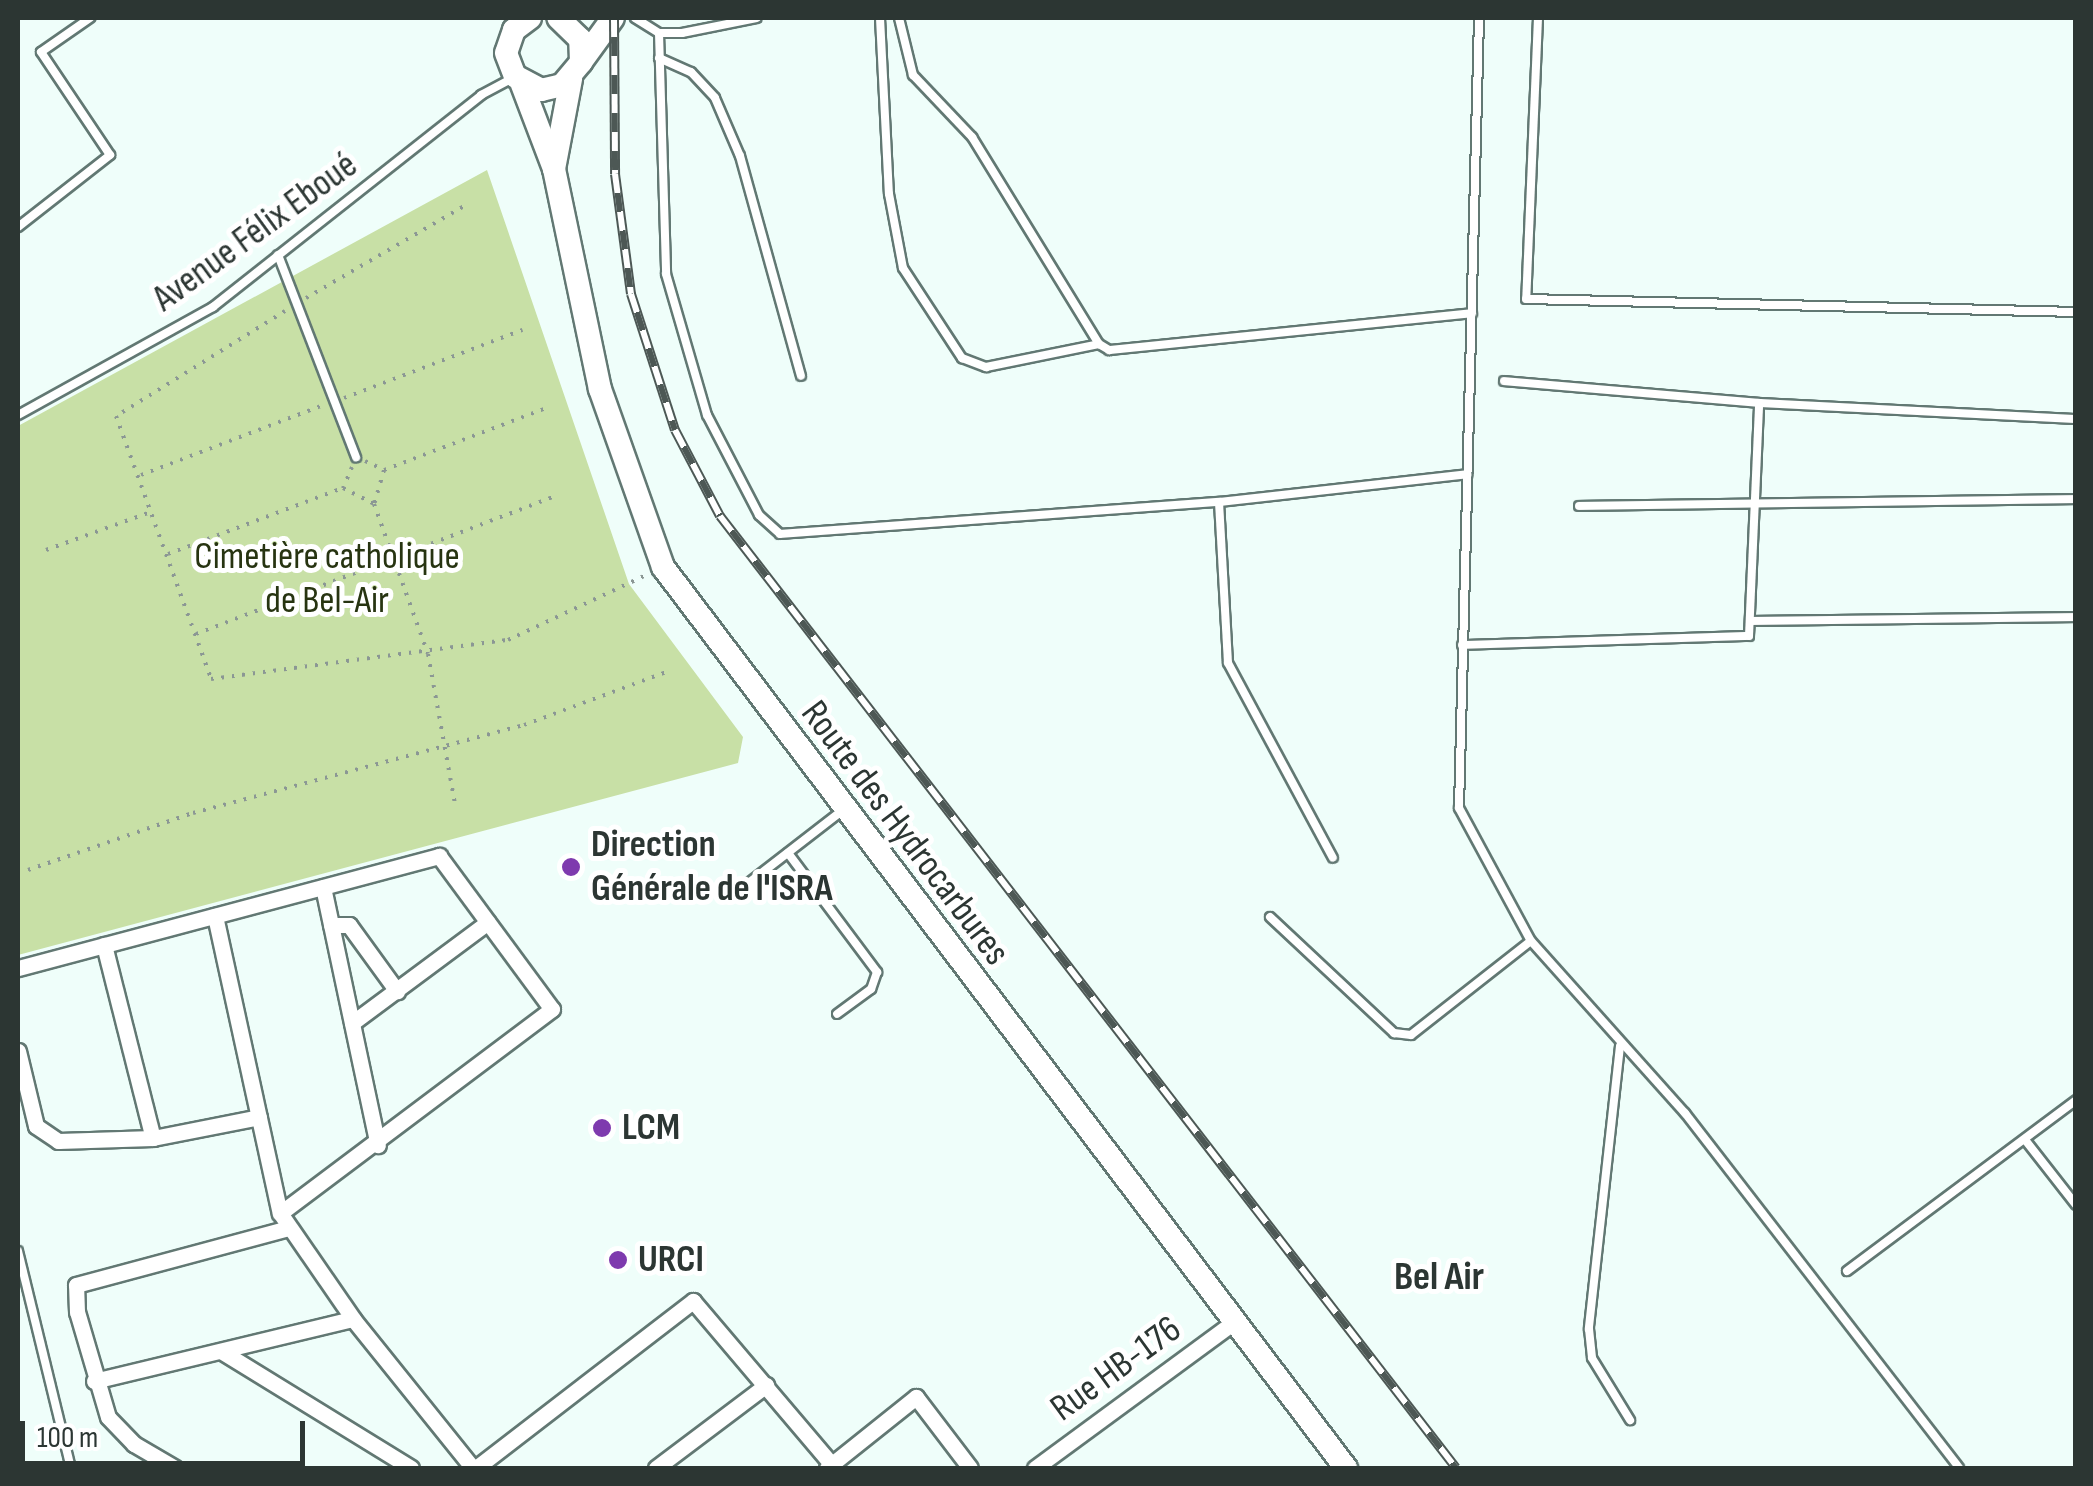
<!DOCTYPE html>
<html>
<head>
<meta charset="utf-8">
<style>
	body { margin:0 }
	#map { position:relative; width:2093px; height:1486px; overflow:hidden; background:#effefa; font-family:"Sofia Sans Condensed",sans-serif }
	div>[style] { position:absolute }
	.green>* { inset:0; background:#c8e0a6 }
	.path>* { height:4px; margin-top:-2px; transform-origin:0; background:repeating-linear-gradient(90deg,#8b9794 0 2.5px,transparent 0 10.5px) }
	.roads { filter:drop-shadow(2px 0 #627873) drop-shadow(-2px 0 #627873) drop-shadow(0 2px #627873) drop-shadow(0 -2px #627873) }
	.lane>* { height:8px; margin:-4px; padding:0 4px; transform-origin:4px; border-radius:4px; background:#fff }
	.street>* { height:15px; margin:-7.5px; padding:0 7.5px; transform-origin:7.5px; border-radius:7.5px; background:#fff }
	.secondary>* { height:22px; margin:-11px; padding:0 11px; transform-origin:11px; border-radius:11px; background:#fff }
	.rail>* { height:10px; margin-top:-5px; transform-origin:0; background:repeating-linear-gradient(90deg,#fff 0 19px,#4d5855 0 38px); box-sizing:border-box; border-block:2px solid #4d5855 }
	.dots>* { width:28px; height:28px; translate:-50% -50%; box-sizing:border-box; border:5px solid #fff; border-radius:50% }
	span { translate:-50% -50%; white-space:nowrap; text-align:center; line-height:1.15; -webkit-text-stroke:10px #fff; paint-order:stroke }
	.street-label { font-size:38px; color:#2c3633 }
	.park-label { font-size:38px; color:#273411 }
	.poi-label { font-size:38px; color:#2c3633; font-weight:700 }
	.left { translate:0 -50%; text-align:left }
	.neighbourhood-label { font-size:40px; color:#2c3633; font-weight:700 }
	.frame { position:absolute; inset:0; border:20px solid #2c3633; pointer-events:none }
	.scale { position:absolute; left:20px; top:1421px; width:285px; height:45px; box-sizing:border-box; border:5px solid #2c3633; border-top:0; padding-left:12px; font-size:30px; line-height:35px; white-space:nowrap; color:#2c3633; -webkit-text-stroke:8px #fff; paint-order:stroke }
</style>
</head>
<body>
<div id="map">
	<div class="green">
		<div style="clip-path:polygon(487px 170px,629px 584px,743px 737px,738px 763px,18px 955px,18px 426px)"></div>
	</div>
	<div class="path">
		<div style="left:306px;top:298px;width:185px;rotate:-30.2deg"></div>
		<div style="left:285px;top:311px;width:199px;rotate:148.1deg"></div>
		<div style="left:116px;top:416px;width:280px;rotate:70.1deg"></div>
		<div style="left:211px;top:679px;width:300px;rotate:-7.5deg"></div>
		<div style="left:508px;top:640px;width:153px;rotate:-25.2deg"></div>
		<div style="left:344px;top:398px;width:191px;rotate:-20.9deg"></div>
		<div style="left:365px;top:461px;width:21px;rotate:25deg"></div>
		<div style="left:384px;top:470px;width:35px;rotate:106deg"></div>
		<div style="left:352px;top:467px;width:23px;rotate:113deg"></div>
		<div style="left:343px;top:488px;width:35px;rotate:27deg"></div>
		<div style="left:374px;top:504px;width:159px;rotate:70.2deg"></div>
		<div style="left:428px;top:654px;width:152px;rotate:79.8deg"></div>
		<div style="left:384px;top:470px;width:171px;rotate:-20.9deg"></div>
		<div style="left:141px;top:475px;width:193px;rotate:-21deg"></div>
		<div style="left:46px;top:550px;width:114px;rotate:-20deg"></div>
		<div style="left:168px;top:554px;width:187px;rotate:-20.7deg"></div>
		<div style="left:196px;top:634px;width:388px;rotate:-21deg"></div>
		<div style="left:28px;top:870px;width:175px;rotate:-19.1deg"></div>
		<div style="left:193px;top:813px;width:342px;rotate:-14.9deg"></div>
		<div style="left:524px;top:725px;width:155px;rotate:-20.4deg"></div>
	</div>
	<div class="roads">
		<div class="lane">
			<div style="left:635px;top:18px;width:28px;rotate:32deg"></div>
			<div style="left:659px;top:33px;width:23px"></div>
			<div style="left:682px;top:33px;width:76px;rotate:-11.3deg"></div>
			<div style="left:880px;top:18px;width:176px;rotate:87.1deg"></div>
			<div style="left:889px;top:194px;width:75px;rotate:79.3deg"></div>
			<div style="left:903px;top:268px;width:108px;rotate:56.8deg"></div>
			<div style="left:962px;top:358px;width:26px;rotate:21deg"></div>
			<div style="left:986px;top:367px;width:115px;rotate:-11.5deg"></div>
			<div style="left:899px;top:18px;width:59px;rotate:76.2deg"></div>
			<div style="left:913px;top:75px;width:86px;rotate:46.4deg"></div>
			<div style="left:972px;top:137px;width:243px;rotate:58.5deg"></div>
			<div style="left:1099px;top:344px;width:12px;rotate:31deg"></div>
			<div style="left:1109px;top:350px;width:365px;rotate:-5.8deg"></div>
			<div style="left:1479px;top:18px;width:790px;rotate:91.45deg"></div>
			<div style="left:1459px;top:808px;width:151px;rotate:61.6deg"></div>
			<div style="left:1531px;top:941px;width:231px;rotate:48.2deg"></div>
			<div style="left:1685px;top:1113px;width:448px;rotate:52.3deg"></div>
			<div style="left:1538px;top:18px;width:281px;rotate:92.4deg"></div>
			<div style="left:1526px;top:299px;width:550px;rotate:1.35deg"></div>
			<div style="left:659px;top:33px;width:241px;rotate:88.3deg"></div>
			<div style="left:666px;top:274px;width:147px;rotate:73.8deg"></div>
			<div style="left:707px;top:415px;width:113px;rotate:62.5deg"></div>
			<div style="left:759px;top:515px;width:28px;rotate:42deg"></div>
			<div style="left:780px;top:534px;width:440px;rotate:-4.2deg"></div>
			<div style="left:1219px;top:502px;width:250px;rotate:-6.4deg"></div>
			<div style="left:659px;top:58px;width:35px;rotate:24deg"></div>
			<div style="left:691px;top:72px;width:35px;rotate:47deg"></div>
			<div style="left:715px;top:98px;width:63px;rotate:66.7deg"></div>
			<div style="left:740px;top:156px;width:228px;rotate:74.5deg"></div>
			<div style="left:18px;top:227px;width:117px;rotate:-38deg"></div>
			<div style="left:110px;top:155px;width:124px;rotate:-123.8deg"></div>
			<div style="left:41px;top:52px;width:60px;rotate:-34.8deg"></div>
			<div style="left:278px;top:255px;width:217px;rotate:68.9deg"></div>
			<div style="left:1504px;top:381px;width:256px;rotate:4.9deg"></div>
			<div style="left:1759px;top:403px;width:317px;rotate:2.9deg"></div>
			<div style="left:18px;top:415px;width:223px;rotate:-29deg"></div>
			<div style="left:213px;top:307px;width:342px;rotate:-38.3deg"></div>
			<div style="left:481px;top:95px;width:34px;rotate:-28deg"></div>
			<div style="left:1219px;top:502px;width:161px;rotate:86.8deg"></div>
			<div style="left:1228px;top:663px;width:221px;rotate:61.7deg"></div>
			<div style="left:1579px;top:506px;width:497px;rotate:-0.8deg"></div>
			<div style="left:1753px;top:621px;width:323px;rotate:-0.7deg"></div>
			<div style="left:1462px;top:645px;width:287px;rotate:-1.8deg"></div>
			<div style="left:1749px;top:636px;width:233px;rotate:-87.5deg"></div>
			<div style="left:788px;top:853px;width:149px;rotate:53.2deg"></div>
			<div style="left:877px;top:972px;width:18px;rotate:109deg"></div>
			<div style="left:871px;top:989px;width:42px;rotate:143.7deg"></div>
			<div style="left:746px;top:885px;width:123px;rotate:-37.7deg"></div>
			<div style="left:1270px;top:917px;width:170px;rotate:43.1deg"></div>
			<div style="left:1394px;top:1033px;width:17px;rotate:7deg"></div>
			<div style="left:1411px;top:1035px;width:152px;rotate:-38.1deg"></div>
			<div style="left:1620px;top:1046px;width:285px;rotate:96.3deg"></div>
			<div style="left:1589px;top:1329px;width:29px;rotate:84deg"></div>
			<div style="left:1592px;top:1358px;width:73px;rotate:58.5deg"></div>
			<div style="left:2026px;top:1141px;width:81px;rotate:52deg"></div>
			<div style="left:18px;top:1251px;width:223px;rotate:76.3deg"></div>
			<div style="left:1847px;top:1271px;width:286px;rotate:-36.7deg"></div>
		</div>
		<div class="street">
			<div style="left:323px;top:887px;width:264px;rotate:78deg"></div>
			<div style="left:215px;top:916px;width:304px;rotate:77.7deg"></div>
			<div style="left:280px;top:1213px;width:129px;rotate:55.4deg"></div>
			<div style="left:353px;top:1319px;width:191px;rotate:51.2deg"></div>
			<div style="left:331px;top:925px;width:18px"></div>
			<div style="left:349px;top:925px;width:82px;rotate:54deg"></div>
			<div style="left:104px;top:945px;width:199px;rotate:75.8deg"></div>
			<div style="left:18px;top:968px;width:436px;rotate:-14.9deg"></div>
			<div style="left:439px;top:856px;width:190px;rotate:53.6deg"></div>
			<div style="left:552px;top:1009px;width:340px;rotate:143.1deg"></div>
			<div style="left:352px;top:1023px;width:169px;rotate:-36.6deg"></div>
			<div style="left:18px;top:1051px;width:77px;rotate:76.5deg"></div>
			<div style="left:36px;top:1126px;width:27px;rotate:34deg"></div>
			<div style="left:58px;top:1141px;width:95px;rotate:-1.8deg"></div>
			<div style="left:153px;top:1138px;width:108px;rotate:-11.2deg"></div>
			<div style="left:221px;top:1351px;width:223px;rotate:31.6deg"></div>
			<div style="left:94px;top:1381px;width:266px;rotate:-13.5deg"></div>
			<div style="left:175px;top:1468px;width:48px;rotate:-149.7deg"></div>
			<div style="left:134px;top:1444px;width:37px;rotate:-134deg"></div>
			<div style="left:108px;top:1417px;width:109px;rotate:-106.4deg"></div>
			<div style="left:77px;top:1312px;width:27px;rotate:-92deg"></div>
			<div style="left:76px;top:1285px;width:220px;rotate:-15deg"></div>
			<div style="left:476px;top:1468px;width:274px;rotate:-37.6deg"></div>
			<div style="left:693px;top:1301px;width:215px;rotate:49.7deg"></div>
			<div style="left:656px;top:1468px;width:138px;rotate:-37deg"></div>
			<div style="left:827px;top:1468px;width:114px;rotate:-38.6deg"></div>
			<div style="left:916px;top:1397px;width:89px;rotate:52.7deg"></div>
			<div style="left:1035px;top:1468px;width:247px;rotate:-36.3deg"></div>
		</div>
		<div class="secondary">
			<div style="left:530px;top:18px;width:20px;rotate:143deg"></div>
			<div style="left:514px;top:30px;width:24px;rotate:109deg"></div>
			<div style="left:506px;top:53px;width:25px;rotate:69deg"></div>
			<div style="left:515px;top:76px;width:30px;rotate:28deg"></div>
			<div style="left:541px;top:90px;width:22px;rotate:-13deg"></div>
			<div style="left:562px;top:85px;width:30px;rotate:-50deg"></div>
			<div style="left:581px;top:62px;width:23px;rotate:-92deg"></div>
			<div style="left:580px;top:39px;width:30px;rotate:-136deg"></div>
			<div style="left:581px;top:62px;width:54px;rotate:-54deg"></div>
			<div style="left:521px;top:82px;width:93px;rotate:69.2deg"></div>
			<div style="left:554px;top:169px;width:225px;rotate:78.2deg"></div>
			<div style="left:600px;top:389px;width:189px;rotate:70.5deg"></div>
			<div style="left:663px;top:567px;width:1131px;rotate:52.84deg"></div>
			<div style="left:554px;top:169px;width:92px;rotate:-79.3deg"></div>
		</div>
	</div>
	<div class="rail">
		<div style="left:614px;top:18px;width:156px;rotate:89.6deg"></div>
		<div style="left:615px;top:174px;width:121px;rotate:82.4deg"></div>
		<div style="left:631px;top:294px;width:143px;rotate:72.1deg"></div>
		<div style="left:675px;top:430px;width:97px;rotate:62.4deg"></div>
		<div style="left:720px;top:516px;width:1203px;rotate:52.29deg"></div>
	</div>
	<div class="dots">
		<div style="left:571px;top:867px;background:#7e3aae"></div>
		<div style="left:602px;top:1128px;background:#7e3aae"></div>
		<div style="left:618px;top:1260px;background:#7e3aae"></div>
	</div>
	<div class="street-label">
		<span style="left:255px;top:232px;rotate:-36deg">Avenue Félix Eboué</span>
		<span style="left:905px;top:833px;rotate:53deg">Route des Hydrocarbures</span>
		<span style="left:1116px;top:1369px;rotate:-36deg">Rue HB-176</span>
	</div>
	<div class="park-label">
		<span style="left:327px;top:579px">Cimetière catholique<br>de Bel-Air</span>
	</div>
	<div class="poi-label">
		<span class="left" style="left:591px;top:867px">Direction<br>Générale de l'ISRA</span>
		<span class="left" style="left:622px;top:1128px">LCM</span>
		<span class="left" style="left:638px;top:1260px">URCI</span>
	</div>
	<div class="neighbourhood-label">
		<span style="left:1439px;top:1277px">Bel Air</span>
	</div>
	<div class="frame"></div>
	<div class="scale">100 m</div>
</div>
</body>
</html>
